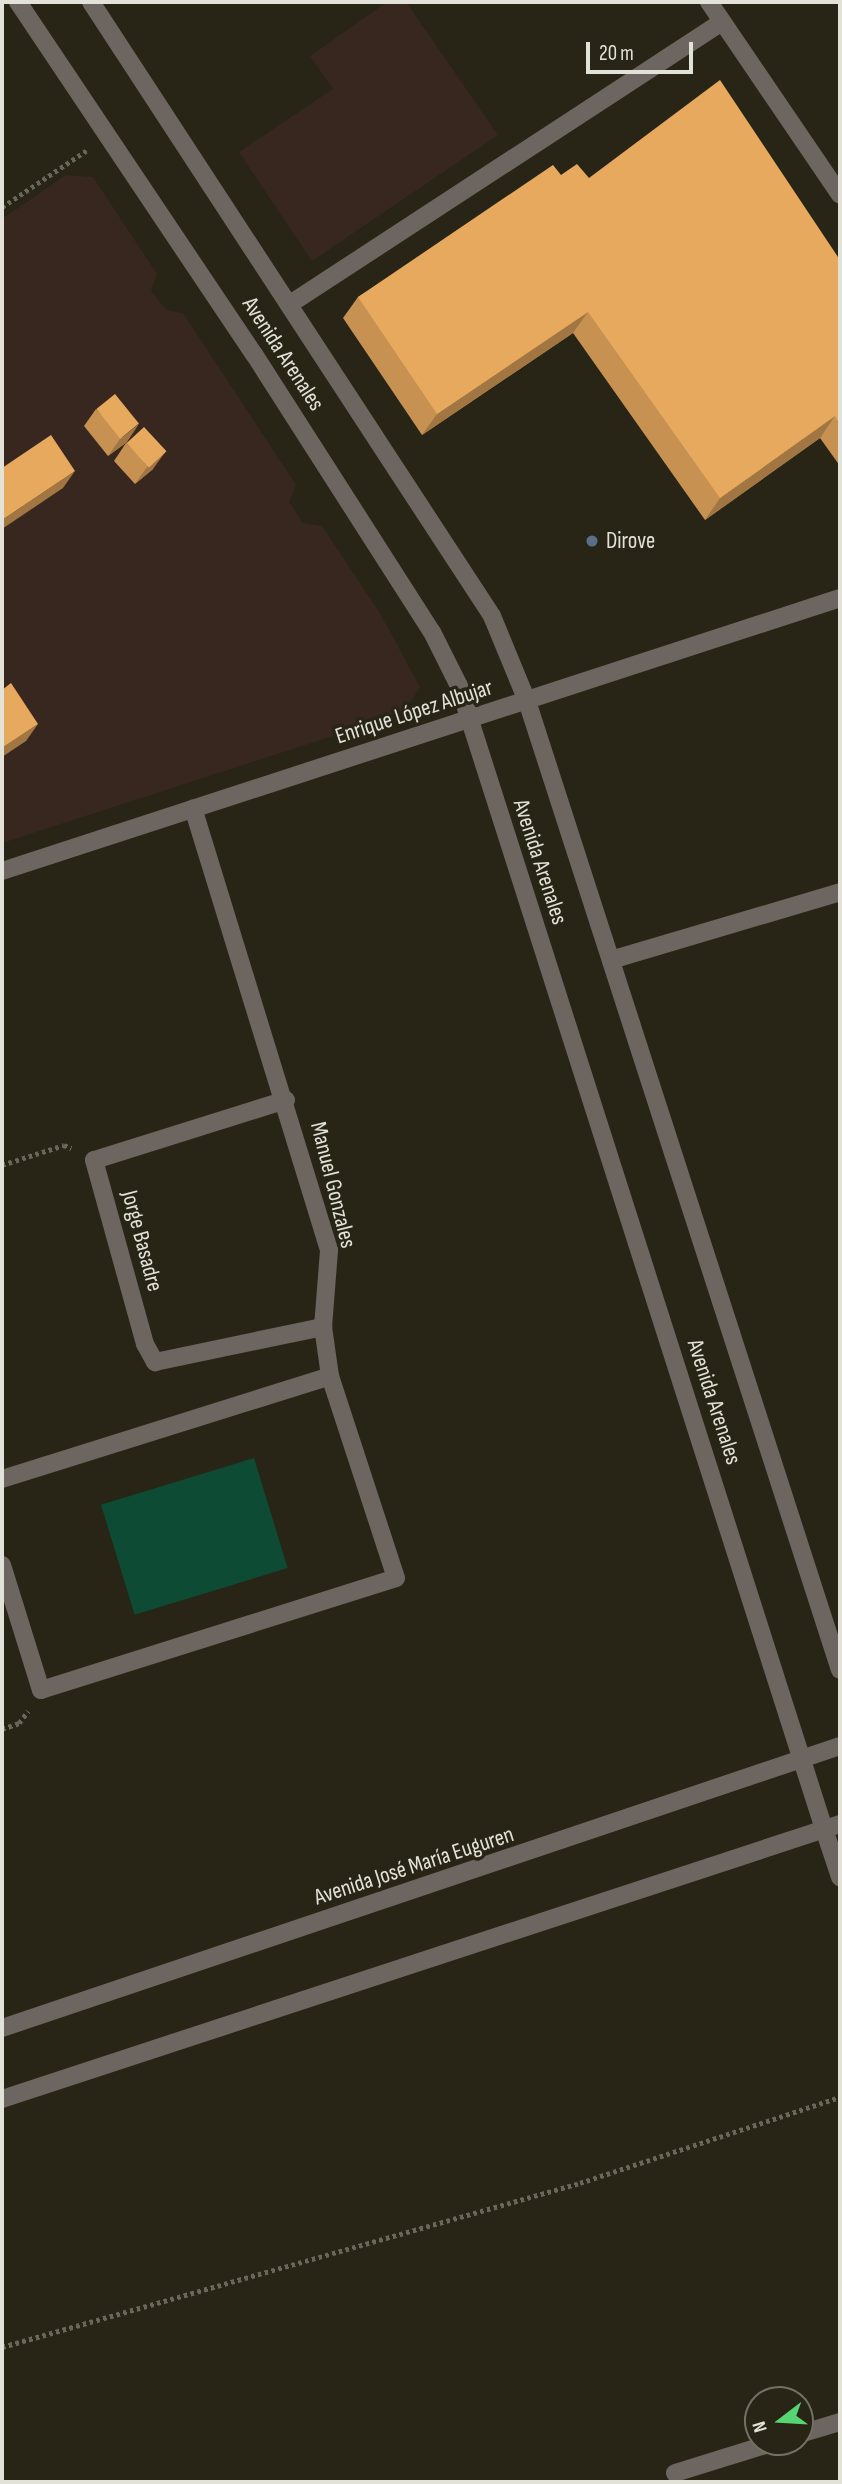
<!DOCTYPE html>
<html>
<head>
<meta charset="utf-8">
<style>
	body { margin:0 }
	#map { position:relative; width:842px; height:2484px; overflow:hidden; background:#282516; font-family:"Sofia Sans Condensed",sans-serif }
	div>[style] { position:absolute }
	.education>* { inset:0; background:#38271f }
	.green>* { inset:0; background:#0d4b34; transform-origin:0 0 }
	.path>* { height:4.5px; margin-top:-2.25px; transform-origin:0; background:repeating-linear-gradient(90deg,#69675a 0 3.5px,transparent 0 7px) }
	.minor>* { height:18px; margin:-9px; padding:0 9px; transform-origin:9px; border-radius:9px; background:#6c6560 }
	.tertiary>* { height:18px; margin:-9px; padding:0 9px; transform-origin:9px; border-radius:9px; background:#6c6560 }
	.wall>* { inset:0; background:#c69151 }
	.shaded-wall>* { inset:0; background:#a17642 }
	.building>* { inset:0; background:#e6a95e; transform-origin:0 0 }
	.dots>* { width:19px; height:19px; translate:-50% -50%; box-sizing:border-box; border:4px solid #282516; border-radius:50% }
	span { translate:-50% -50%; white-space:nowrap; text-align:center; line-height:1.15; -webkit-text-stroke:7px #282516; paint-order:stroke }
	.street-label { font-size:23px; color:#e3e2d8 }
	.poi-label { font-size:23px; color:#e3e2d8 }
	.left { translate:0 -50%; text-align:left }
	.frame { position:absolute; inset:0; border:4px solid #e3e2d8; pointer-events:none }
	.north { position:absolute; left:744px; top:2386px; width:70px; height:70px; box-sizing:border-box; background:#282516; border:2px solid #737164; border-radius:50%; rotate:253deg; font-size:19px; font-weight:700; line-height:28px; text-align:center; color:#e3e2d8 }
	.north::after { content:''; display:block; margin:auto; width:24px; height:32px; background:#55d672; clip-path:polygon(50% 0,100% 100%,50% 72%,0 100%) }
	.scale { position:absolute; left:586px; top:42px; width:107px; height:32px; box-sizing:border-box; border:4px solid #e3e2d8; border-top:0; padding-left:9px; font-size:21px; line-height:24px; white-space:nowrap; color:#e3e2d8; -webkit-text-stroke:5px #282516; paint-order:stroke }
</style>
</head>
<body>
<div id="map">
	<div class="education">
		<div style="clip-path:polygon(387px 2px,406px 2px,498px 135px,312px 261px,239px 152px,333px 89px,310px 56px)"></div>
		<div style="clip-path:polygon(66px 175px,93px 177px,157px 274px,151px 291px,166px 310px,183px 313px,296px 485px,289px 502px,303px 523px,322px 526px,381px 615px,420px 687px,404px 713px,2px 843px,2px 219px)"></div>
	</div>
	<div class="green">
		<div style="left:254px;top:1458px;width:115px;height:160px;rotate:73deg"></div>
	</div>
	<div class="path">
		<div style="left:2px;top:207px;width:102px;rotate:-33.8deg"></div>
		<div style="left:2px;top:1165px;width:65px;rotate:-17.9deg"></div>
		<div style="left:64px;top:1145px;width:8px;rotate:23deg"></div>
		<div style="left:2px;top:1729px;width:18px;rotate:-19deg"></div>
		<div style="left:19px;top:1723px;width:15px;rotate:-53deg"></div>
		<div style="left:2px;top:2347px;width:601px;rotate:-15.84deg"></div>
		<div style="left:580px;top:2183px;width:274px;rotate:-18.3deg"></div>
	</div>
	<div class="minor">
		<div style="left:709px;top:2px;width:233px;rotate:55.8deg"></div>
		<div style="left:290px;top:304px;width:516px;rotate:-33.14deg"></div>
		<div style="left:2px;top:871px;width:881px;rotate:-18.04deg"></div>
		<div style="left:611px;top:960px;width:239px;rotate:-16.5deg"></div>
		<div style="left:286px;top:1100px;width:201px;rotate:162.6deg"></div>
		<div style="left:94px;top:1160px;width:191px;rotate:74.5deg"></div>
		<div style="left:145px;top:1344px;width:21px;rotate:61deg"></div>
		<div style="left:155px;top:1362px;width:172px;rotate:-11.8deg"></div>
		<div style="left:2px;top:1479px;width:344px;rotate:-17.4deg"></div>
		<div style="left:2px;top:1565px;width:131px;rotate:72.7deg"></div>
		<div style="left:41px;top:1690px;width:372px;rotate:-17.5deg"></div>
		<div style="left:396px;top:1578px;width:213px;rotate:-108.1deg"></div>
		<div style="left:330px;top:1376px;width:49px;rotate:-98.1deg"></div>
		<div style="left:323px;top:1327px;width:77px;rotate:-85.5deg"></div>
		<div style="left:329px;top:1250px;width:462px;rotate:-107.1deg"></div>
		<div style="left:824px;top:1829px;width:51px;rotate:71.6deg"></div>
		<div style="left:800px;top:2434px;width:42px;rotate:-16.7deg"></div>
		<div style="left:675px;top:2473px;width:105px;rotate:-17.2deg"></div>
	</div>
	<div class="tertiary">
		<div style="left:18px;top:2px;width:424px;rotate:56.2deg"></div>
		<div style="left:254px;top:354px;width:330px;rotate:57.4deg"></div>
		<div style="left:432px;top:632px;width:60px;rotate:63.4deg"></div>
		<div style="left:459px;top:686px;width:1200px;rotate:72.29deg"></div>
		<div style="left:91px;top:2px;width:733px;rotate:56.85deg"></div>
		<div style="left:492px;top:616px;width:92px;rotate:67.6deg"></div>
		<div style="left:527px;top:701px;width:1018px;rotate:72.1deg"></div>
		<div style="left:2px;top:2028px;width:884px;rotate:-18.6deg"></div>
		<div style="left:2px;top:2099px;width:882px;rotate:-18.17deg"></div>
	</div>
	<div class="wall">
		<div style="clip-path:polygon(561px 175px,589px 178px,840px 260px,840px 466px,820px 438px,705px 520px,573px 333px,422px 435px,343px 318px,358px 297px)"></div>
		<div style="clip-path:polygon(96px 409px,127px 442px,108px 456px,84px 426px)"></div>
		<div style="clip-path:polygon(126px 443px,153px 469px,135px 484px,114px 461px)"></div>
	</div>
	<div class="shaded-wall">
		<div style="clip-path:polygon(588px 312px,573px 333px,422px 435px,437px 414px)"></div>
		<div style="clip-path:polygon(835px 416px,820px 438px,705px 520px,720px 498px)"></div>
		<div style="clip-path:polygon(139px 424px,127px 442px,108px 456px,120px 439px)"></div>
		<div style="clip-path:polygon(166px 451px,153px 469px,135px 484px,147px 467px)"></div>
		<div style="clip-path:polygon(75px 471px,63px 488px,2px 529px,2px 520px)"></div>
		<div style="clip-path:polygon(38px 724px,26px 741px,2px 757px,2px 748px)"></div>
	</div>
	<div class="building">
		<div style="clip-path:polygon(720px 80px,840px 260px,840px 424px,835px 416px,720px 498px,588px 312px,437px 414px,358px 297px,553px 165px,561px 175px,577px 164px,589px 178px)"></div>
		<div style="left:115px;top:394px;width:38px;height:24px;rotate:51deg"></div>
		<div style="left:144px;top:427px;width:33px;height:24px;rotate:47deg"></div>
		<div style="clip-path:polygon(51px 435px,75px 471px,2px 520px,2px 468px)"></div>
		<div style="clip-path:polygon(11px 683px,38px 724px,2px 748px,2px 690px)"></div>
	</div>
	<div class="dots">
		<div style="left:592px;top:541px;background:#5c6f8a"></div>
	</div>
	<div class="street-label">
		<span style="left:283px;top:354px;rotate:57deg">Avenida Arenales</span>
		<span style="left:414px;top:712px;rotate:-18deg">Enrique López Albujar</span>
		<span style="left:540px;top:862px;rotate:72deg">Avenida Arenales</span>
		<span style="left:333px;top:1185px;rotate:76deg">Manuel Gonzales</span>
		<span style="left:142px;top:1241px;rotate:75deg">Jorge Basadre</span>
		<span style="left:714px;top:1402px;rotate:72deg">Avenida Arenales</span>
		<span style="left:414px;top:1866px;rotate:-18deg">Avenida José María Euguren</span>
	</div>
	<div class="poi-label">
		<span class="left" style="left:606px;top:541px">Dirove</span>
	</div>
	<div class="frame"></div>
	<div class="north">N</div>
	<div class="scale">20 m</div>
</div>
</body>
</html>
